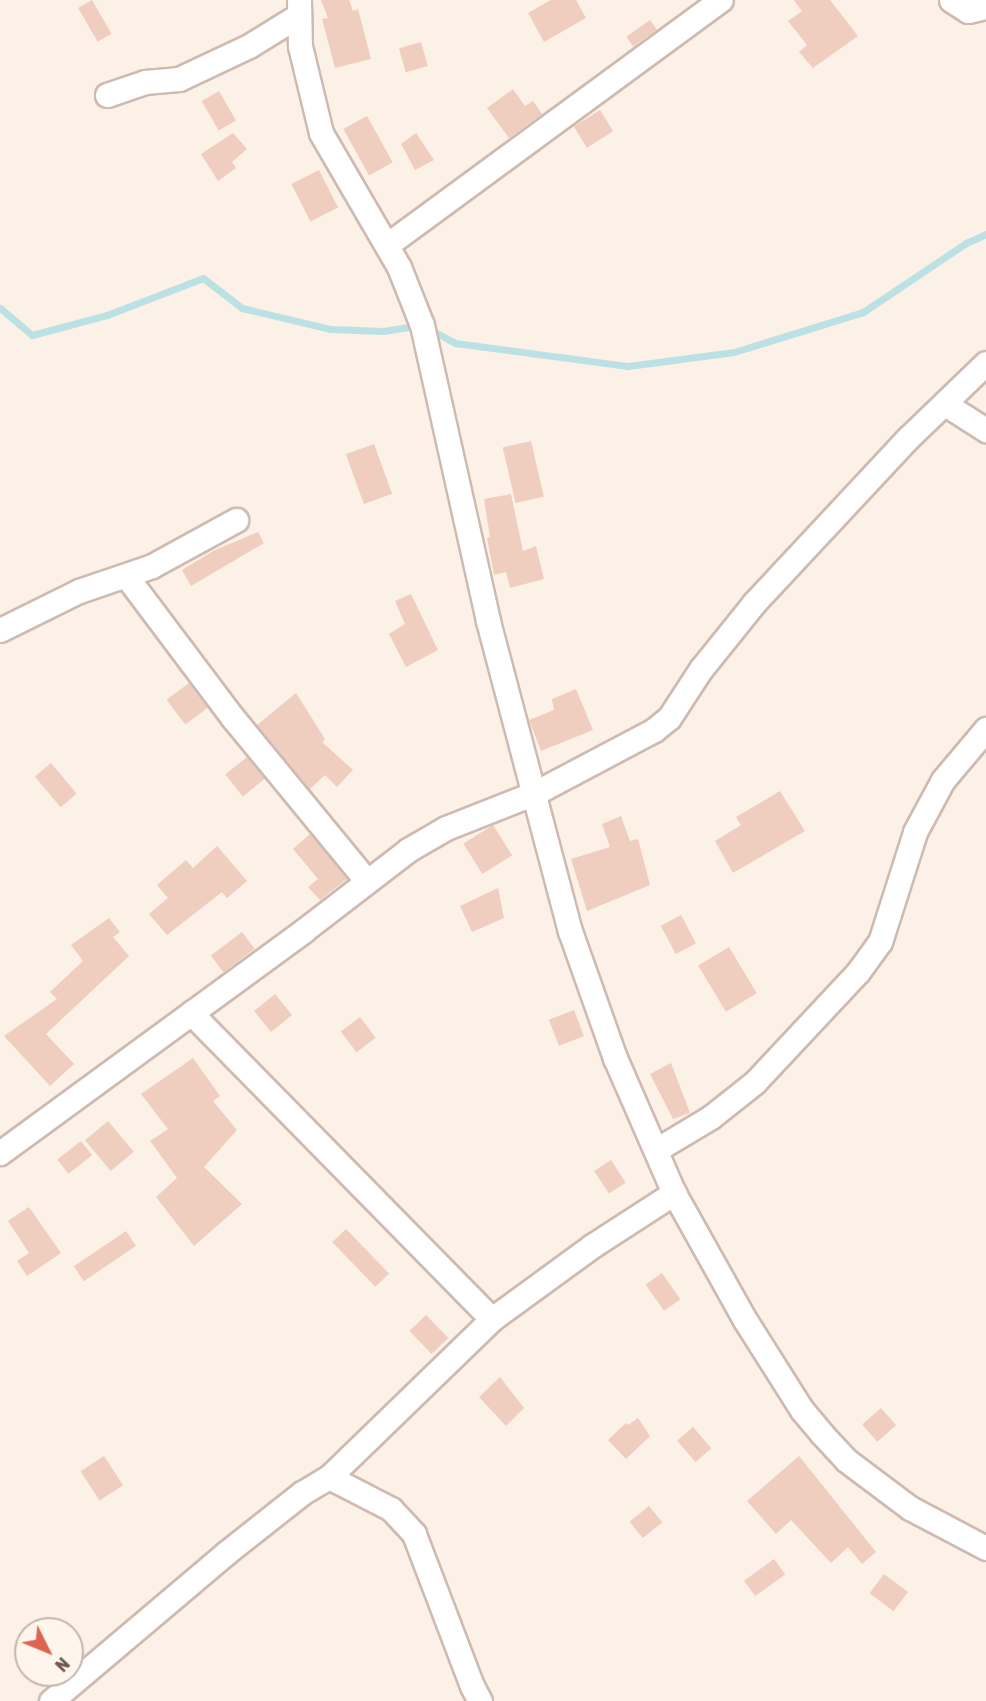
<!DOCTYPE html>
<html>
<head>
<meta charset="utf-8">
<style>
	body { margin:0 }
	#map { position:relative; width:986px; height:1701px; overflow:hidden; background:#fbf1e6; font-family:"Asap Condensed",sans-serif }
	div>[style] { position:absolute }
	.stream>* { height:7px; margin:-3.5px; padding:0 3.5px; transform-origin:3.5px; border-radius:3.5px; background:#bbe1e4 }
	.building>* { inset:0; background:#efcebf; transform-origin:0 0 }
	.roads { filter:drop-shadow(2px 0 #cebab0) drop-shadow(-2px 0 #cebab0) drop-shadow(0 2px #cebab0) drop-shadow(0 -2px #cebab0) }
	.minor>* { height:23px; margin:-11.5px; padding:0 11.5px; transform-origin:11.5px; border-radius:11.5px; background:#fff }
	span { translate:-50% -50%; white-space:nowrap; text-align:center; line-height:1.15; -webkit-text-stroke:5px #fef5ec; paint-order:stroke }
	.north { position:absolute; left:14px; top:1617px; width:70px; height:70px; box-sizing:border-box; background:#fef5ec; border:2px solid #c6b5ac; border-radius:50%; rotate:133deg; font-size:19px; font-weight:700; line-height:28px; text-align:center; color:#73564c }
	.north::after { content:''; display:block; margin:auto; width:24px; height:32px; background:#de6452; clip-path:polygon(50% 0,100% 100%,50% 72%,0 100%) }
</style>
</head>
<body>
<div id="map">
	<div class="stream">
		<div style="left:0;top:308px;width:42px;rotate:40.2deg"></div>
		<div style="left:32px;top:335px;width:78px;rotate:-14.9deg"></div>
		<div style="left:107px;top:315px;width:103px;rotate:-21.1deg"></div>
		<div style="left:203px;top:278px;width:49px;rotate:37.6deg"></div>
		<div style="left:242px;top:308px;width:90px;rotate:13.4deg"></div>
		<div style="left:330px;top:329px;width:53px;rotate:2.2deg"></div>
		<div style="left:383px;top:331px;width:36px;rotate:-9deg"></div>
		<div style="left:429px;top:329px;width:30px;rotate:28deg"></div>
		<div style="left:455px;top:343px;width:175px;rotate:7.6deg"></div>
		<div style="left:628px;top:366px;width:107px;rotate:-7.5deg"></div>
		<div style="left:734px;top:352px;width:135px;rotate:-17.2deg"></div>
		<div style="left:863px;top:312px;width:124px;rotate:-33.8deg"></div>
		<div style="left:966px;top:243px;width:22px;rotate:-24deg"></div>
	</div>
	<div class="building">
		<div style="left:92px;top:0;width:39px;height:16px;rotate:60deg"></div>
		<div style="clip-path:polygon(321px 0,349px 0,353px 11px,358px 9px,371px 59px,335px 68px,322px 19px,328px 18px)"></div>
		<div style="clip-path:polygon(551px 0,576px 0,586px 18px,544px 42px,528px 13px)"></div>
		<div style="clip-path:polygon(794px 0,830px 0,858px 36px,813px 68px,799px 52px,807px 45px,788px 21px,802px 11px)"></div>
		<div style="left:650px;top:20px;width:12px;height:29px;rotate:55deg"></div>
		<div style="left:421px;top:42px;width:25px;height:23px;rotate:74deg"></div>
		<div style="clip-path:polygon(513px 89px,525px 106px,533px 101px,542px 114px,509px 138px,487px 108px)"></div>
		<div style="left:219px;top:91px;width:34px;height:20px;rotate:60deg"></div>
		<div style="left:600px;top:110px;width:25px;height:31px;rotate:58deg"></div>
		<div style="left:367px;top:116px;width:53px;height:27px;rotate:61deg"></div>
		<div style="clip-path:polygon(233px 133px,247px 149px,232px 162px,236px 168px,218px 181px,201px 154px)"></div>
		<div style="clip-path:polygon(416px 133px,434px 160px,415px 170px,401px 144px)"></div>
		<div style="left:319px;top:170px;width:42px;height:31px;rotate:63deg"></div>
		<div style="left:531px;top:441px;width:57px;height:29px;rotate:77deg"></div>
		<div style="left:374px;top:444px;width:53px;height:30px;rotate:70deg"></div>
		<div style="clip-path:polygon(511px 494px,523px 551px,536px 546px,544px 579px,510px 588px,506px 572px,494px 575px,487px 538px,490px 537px,484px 499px)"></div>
		<div style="clip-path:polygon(258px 532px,264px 543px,191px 586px,182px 570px,213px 551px)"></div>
		<div style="clip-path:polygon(411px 594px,438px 650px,406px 667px,389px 634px,405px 624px,395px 601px)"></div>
		<div style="left:189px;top:683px;width:31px;height:28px;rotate:53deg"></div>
		<div style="clip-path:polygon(576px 689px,593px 730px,541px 751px,529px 720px,554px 710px,552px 699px)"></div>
		<div style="clip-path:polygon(296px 693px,325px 739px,322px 742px,353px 770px,337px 787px,325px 775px,310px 789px,257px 725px)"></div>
		<div style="left:247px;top:757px;width:28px;height:28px;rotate:51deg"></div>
		<div style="left:51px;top:763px;width:40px;height:21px;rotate:50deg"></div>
		<div style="clip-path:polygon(780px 791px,805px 831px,733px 873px,715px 841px,741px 825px,736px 817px)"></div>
		<div style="clip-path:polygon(621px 816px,630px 841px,638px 839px,650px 885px,587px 911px,571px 859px,610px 847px,602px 824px)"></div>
		<div style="left:493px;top:825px;width:36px;height:35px;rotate:58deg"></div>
		<div style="clip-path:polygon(310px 834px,347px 879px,320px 900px,308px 887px,318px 879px,293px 849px)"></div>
		<div style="clip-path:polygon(217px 846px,247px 881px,227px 898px,222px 892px,167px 935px,149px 914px,168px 898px,157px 885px,186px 860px,193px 868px)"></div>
		<div style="clip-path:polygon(498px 888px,504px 918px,472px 932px,460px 906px)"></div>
		<div style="left:681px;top:915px;width:32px;height:23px;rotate:62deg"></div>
		<div style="clip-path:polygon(109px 918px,120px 932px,113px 937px,129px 956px,46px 1034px,74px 1064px,50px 1086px,4px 1036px,57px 999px,50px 992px,83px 961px,71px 945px)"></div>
		<div style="left:242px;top:932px;width:21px;height:39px;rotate:53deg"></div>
		<div style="left:729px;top:947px;width:54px;height:36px;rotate:59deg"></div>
		<div style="left:275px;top:994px;width:27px;height:27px;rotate:51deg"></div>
		<div style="left:574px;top:1010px;width:28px;height:27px;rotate:69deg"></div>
		<div style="left:360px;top:1017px;width:26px;height:24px;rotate:53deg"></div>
		<div style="clip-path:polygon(193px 1058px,220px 1096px,213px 1101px,237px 1130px,204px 1167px,242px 1204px,194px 1246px,156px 1197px,177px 1178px,150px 1141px,168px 1129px,141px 1094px)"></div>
		<div style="clip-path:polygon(671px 1063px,690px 1113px,673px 1119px,650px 1074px)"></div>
		<div style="left:108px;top:1121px;width:40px;height:30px;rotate:50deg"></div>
		<div style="left:81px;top:1141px;width:18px;height:30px;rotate:52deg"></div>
		<div style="left:611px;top:1160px;width:27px;height:20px;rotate:57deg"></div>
		<div style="clip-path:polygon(29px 1207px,61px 1253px,27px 1276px,17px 1261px,29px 1253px,8px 1221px)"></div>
		<div style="left:346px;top:1229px;width:62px;height:19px;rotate:46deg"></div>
		<div style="left:126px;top:1231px;width:18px;height:63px;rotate:56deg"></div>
		<div style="left:662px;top:1273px;width:32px;height:20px;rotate:55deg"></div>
		<div style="left:426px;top:1315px;width:32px;height:23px;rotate:46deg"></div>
		<div style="clip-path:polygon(500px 1377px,524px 1408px,506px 1426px,479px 1397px)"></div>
		<div style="left:881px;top:1408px;width:23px;height:25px;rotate:49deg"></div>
		<div style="clip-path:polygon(638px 1418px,650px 1436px,626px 1459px,608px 1440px,626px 1423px,628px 1425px)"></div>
		<div style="left:693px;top:1427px;width:28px;height:21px;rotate:49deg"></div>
		<div style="left:104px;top:1456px;width:35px;height:28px;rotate:57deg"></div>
		<div style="clip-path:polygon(799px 1456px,876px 1552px,862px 1564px,848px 1547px,831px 1563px,791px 1520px,776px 1534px,747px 1501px)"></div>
		<div style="left:649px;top:1506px;width:21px;height:25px;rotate:51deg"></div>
		<div style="left:774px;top:1559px;width:19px;height:37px;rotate:54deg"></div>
		<div style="left:884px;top:1574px;width:30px;height:24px;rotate:37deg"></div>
	</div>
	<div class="roads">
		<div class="minor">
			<div style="left:299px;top:0;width:46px;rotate:88.8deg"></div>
			<div style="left:300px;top:46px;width:89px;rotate:76.4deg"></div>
			<div style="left:321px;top:133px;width:155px;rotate:59.8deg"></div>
			<div style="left:399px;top:267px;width:62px;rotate:68.4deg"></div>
			<div style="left:422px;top:325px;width:303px;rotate:77.4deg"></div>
			<div style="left:488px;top:621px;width:321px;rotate:75.2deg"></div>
			<div style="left:570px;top:931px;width:135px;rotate:70.5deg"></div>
			<div style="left:615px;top:1058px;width:147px;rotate:66.4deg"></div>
			<div style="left:674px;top:1193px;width:145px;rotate:60.8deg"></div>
			<div style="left:745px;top:1320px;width:107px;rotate:57.7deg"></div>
			<div style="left:802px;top:1410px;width:31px;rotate:50deg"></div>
			<div style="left:822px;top:1434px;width:35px;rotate:47deg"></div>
			<div style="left:846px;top:1460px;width:80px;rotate:36.9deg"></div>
			<div style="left:910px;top:1508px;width:86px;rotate:27.8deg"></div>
			<div style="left:951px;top:0;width:20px;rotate:33deg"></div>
			<div style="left:968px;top:11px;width:18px;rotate:-13deg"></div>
			<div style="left:107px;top:95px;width:40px;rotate:-18.9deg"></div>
			<div style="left:145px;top:82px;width:34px;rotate:-5deg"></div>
			<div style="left:179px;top:79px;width:77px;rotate:-25.2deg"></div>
			<div style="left:249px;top:46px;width:59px;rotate:-31.8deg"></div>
			<div style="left:387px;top:245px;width:414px;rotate:-36.3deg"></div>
			<div style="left:945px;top:404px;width:49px;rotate:32.4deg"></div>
			<div style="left:127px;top:577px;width:176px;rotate:53.1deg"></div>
			<div style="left:233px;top:718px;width:211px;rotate:50.6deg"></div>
			<div style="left:0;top:630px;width:88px;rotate:-26.3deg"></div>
			<div style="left:79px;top:591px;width:77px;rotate:-18.9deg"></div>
			<div style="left:152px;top:566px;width:96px;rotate:-28.7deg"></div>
			<div style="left:191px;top:1013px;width:429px;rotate:45.5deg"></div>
			<div style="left:656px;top:1150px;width:64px;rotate:-31deg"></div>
			<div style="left:711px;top:1117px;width:56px;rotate:-38.5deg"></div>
			<div style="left:755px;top:1082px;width:151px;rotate:-46.9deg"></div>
			<div style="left:858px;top:972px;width:37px;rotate:-54deg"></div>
			<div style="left:880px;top:942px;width:115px;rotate:-72.3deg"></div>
			<div style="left:915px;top:832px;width:59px;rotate:-61.7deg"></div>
			<div style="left:943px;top:780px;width:67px;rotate:-49.9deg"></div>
			<div style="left:0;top:1153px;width:376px;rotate:-36.2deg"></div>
			<div style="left:303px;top:931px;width:133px;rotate:-37.6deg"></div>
			<div style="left:408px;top:850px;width:44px;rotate:-30.1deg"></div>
			<div style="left:446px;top:828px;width:96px;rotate:-21.5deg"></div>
			<div style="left:535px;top:793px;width:135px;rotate:-27.9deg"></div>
			<div style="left:654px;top:730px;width:19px;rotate:-39deg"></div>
			<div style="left:669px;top:718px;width:59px;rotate:-56.9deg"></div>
			<div style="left:701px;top:669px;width:85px;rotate:-51.2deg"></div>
			<div style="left:754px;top:603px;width:226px;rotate:-47deg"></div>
			<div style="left:908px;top:438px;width:108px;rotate:-43.9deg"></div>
			<div style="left:329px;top:1477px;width:70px;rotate:27.3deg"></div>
			<div style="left:391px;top:1509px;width:34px;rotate:47deg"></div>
			<div style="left:414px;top:1534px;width:163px;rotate:69.1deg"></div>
			<div style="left:472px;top:1686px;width:17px;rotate:62deg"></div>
			<div style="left:51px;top:1701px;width:229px;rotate:-40.2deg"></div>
			<div style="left:226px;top:1553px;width:97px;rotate:-38.3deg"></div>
			<div style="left:302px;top:1493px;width:31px;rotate:-31deg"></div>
			<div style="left:329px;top:1477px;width:227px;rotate:-44.1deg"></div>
			<div style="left:492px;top:1319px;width:124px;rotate:-36.1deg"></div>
			<div style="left:592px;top:1246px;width:98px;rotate:-32.9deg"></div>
		</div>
	</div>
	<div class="north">N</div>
</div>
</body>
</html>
